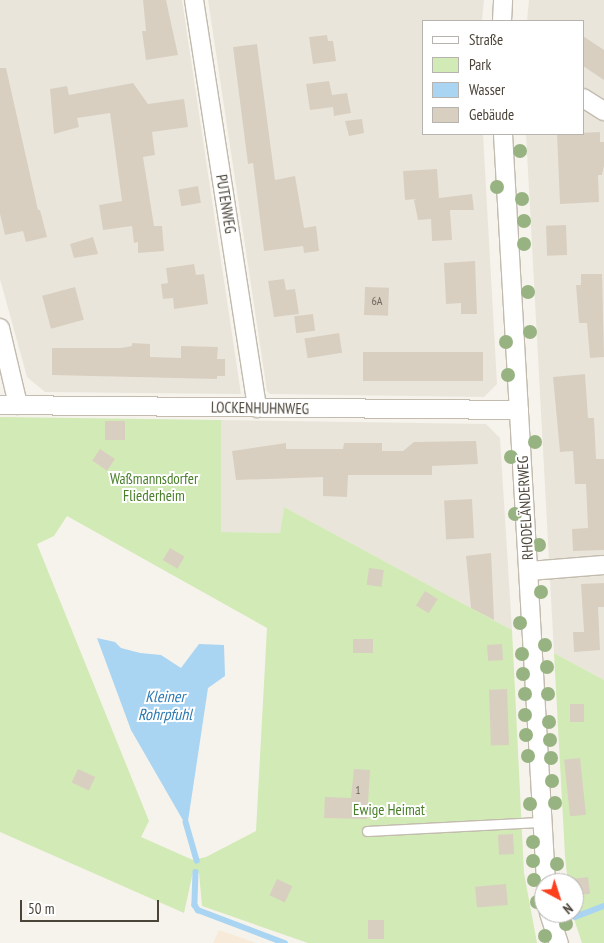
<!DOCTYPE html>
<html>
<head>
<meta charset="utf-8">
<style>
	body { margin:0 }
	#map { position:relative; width:604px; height:943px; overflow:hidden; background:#f6f3ec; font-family:"PT Sans Narrow",sans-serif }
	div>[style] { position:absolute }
	.residential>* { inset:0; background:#eae5da }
	.commercial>* { inset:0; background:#f7ead8 }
	.green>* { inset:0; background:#d2eab5 }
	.water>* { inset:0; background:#a9d4f2 }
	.stream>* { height:5.5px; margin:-2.75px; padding:0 2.75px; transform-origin:2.75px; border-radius:2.75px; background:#a9d4f2 }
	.building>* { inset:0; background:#d8cfc1; transform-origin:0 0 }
	.roads { filter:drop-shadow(1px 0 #c2bbae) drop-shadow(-1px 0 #c2bbae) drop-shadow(0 1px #c2bbae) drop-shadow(0 -1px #c2bbae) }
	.lane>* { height:9px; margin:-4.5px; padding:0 4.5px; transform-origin:4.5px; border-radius:4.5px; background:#fff }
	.street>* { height:18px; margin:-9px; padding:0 9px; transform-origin:9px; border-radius:9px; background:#fff }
	.trees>* { width:14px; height:14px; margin:-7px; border-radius:50%; background:#97b381 }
	span { translate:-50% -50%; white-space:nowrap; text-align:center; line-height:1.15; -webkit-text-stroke:4px #fff; paint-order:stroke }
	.number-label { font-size:12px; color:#6e675b }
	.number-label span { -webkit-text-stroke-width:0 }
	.street-label { font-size:15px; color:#4b4439 }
	.park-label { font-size:15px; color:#4a7f2a }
	.water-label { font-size:16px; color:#2e7ab2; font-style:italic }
	.legend { position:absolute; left:422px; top:20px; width:162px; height:115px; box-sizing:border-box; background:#fff; border:1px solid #b7b4b0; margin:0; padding:6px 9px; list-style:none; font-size:15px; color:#4b4439 }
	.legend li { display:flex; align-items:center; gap:10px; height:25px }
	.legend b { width:25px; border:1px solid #b7b4b0 }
	.north { position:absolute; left:534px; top:873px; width:50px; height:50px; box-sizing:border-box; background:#fff; border:1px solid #b7b4b0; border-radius:50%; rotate:140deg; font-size:14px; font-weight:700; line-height:20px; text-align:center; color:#4b4439 }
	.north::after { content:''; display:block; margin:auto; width:18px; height:22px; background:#fc3f1d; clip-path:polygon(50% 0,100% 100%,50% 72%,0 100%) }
	.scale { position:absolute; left:20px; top:900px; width:139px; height:22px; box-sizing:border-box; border:2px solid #4b4439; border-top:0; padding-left:6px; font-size:15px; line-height:18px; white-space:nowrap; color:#4b4439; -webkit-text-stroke:4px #fff; paint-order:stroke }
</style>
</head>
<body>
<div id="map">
	<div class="residential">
		<div style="clip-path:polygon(0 0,182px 0,241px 394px,45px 392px,27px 377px,0 279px)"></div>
		<div style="clip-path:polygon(208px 0,484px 0,482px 21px,423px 21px,423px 134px,483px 134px,497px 384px,484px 397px,270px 394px,267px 391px)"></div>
		<div style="clip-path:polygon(529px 0,604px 0,604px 680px,554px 653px,526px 134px,583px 134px,583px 21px,527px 21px)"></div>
		<div style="clip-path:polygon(221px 420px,486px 424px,500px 438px,512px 630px,284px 507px,280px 533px,221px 532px)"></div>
	</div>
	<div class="commercial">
		<div style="clip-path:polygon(219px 930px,256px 943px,213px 943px)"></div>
	</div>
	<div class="green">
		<div style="clip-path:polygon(evenodd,0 417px,221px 420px,221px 532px,280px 533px,284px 507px,512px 630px,524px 873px,537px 943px,308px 943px,202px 906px,199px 873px,193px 872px,184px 913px,0 832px,0 417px,67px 516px,267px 628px,256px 831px,206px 857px,193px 860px,141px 837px,149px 821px,37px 544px,54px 536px,67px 516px)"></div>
		<div style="clip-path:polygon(554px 653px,604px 680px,604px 943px,582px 943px,572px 913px,574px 883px,568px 883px,565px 856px)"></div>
	</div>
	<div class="water">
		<div style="clip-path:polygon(97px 638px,115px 642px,121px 648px,140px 653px,161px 655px,181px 668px,199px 644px,224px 645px,225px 676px,208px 688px,188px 821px,184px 822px,131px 730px)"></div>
	</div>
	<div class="stream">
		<div style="left:186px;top:822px;width:40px;rotate:74deg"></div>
		<div style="left:196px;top:872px;width:33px;rotate:92deg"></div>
		<div style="left:195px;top:905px;width:6px;rotate:59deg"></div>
		<div style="left:198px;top:910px;width:93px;rotate:20.8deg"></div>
		<div style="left:575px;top:917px;width:31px;rotate:-21deg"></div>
	</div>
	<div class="building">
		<div style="clip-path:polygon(143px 0,166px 0,178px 55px,146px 60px,142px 31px,146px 31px)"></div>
		<div style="clip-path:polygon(327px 35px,328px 41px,333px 41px,336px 61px,313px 64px,309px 37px)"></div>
		<div style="clip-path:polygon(583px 36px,604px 50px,604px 80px,583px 66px)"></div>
		<div style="clip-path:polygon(257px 44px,275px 180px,295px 176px,304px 228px,316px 226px,319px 251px,304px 253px,303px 246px,264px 251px,253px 163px,248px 164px,233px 47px)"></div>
		<div style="clip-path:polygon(0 68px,6px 68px,38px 210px,40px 210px,47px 237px,26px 242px,23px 231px,5px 235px,0 214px)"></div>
		<div style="clip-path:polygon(329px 81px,332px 95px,347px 93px,351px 113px,334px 116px,333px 107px,310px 110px,306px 84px)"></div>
		<div style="clip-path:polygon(133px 83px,148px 104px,184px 99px,188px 127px,152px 132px,155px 155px,143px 157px,154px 226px,162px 226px,164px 251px,138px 253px,138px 242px,134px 243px,132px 226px,103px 230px,99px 205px,122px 201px,110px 113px,77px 118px,79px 127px,54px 134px,50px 89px,67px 86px,69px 95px)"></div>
		<div style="clip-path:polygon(362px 119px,364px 133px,349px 136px,345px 121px)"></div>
		<div style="clip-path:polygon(600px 132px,600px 142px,604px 142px,604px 166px,602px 175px,598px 175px,599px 202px,560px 204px,557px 134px)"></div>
		<div style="clip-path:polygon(437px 169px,439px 198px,472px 194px,474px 210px,450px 210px,452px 240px,432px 241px,431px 219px,418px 220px,414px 200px,417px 199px,405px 200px,403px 171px)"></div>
		<div style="left:198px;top:186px;width:17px;height:20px;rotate:80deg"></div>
		<div style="left:566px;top:225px;width:30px;height:20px;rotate:88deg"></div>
		<div style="clip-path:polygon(93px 237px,98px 254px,74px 258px,70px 244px)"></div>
		<div style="clip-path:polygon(475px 261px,477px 314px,461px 314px,461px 303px,446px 304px,444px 263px)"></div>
		<div style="clip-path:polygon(194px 264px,196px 275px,204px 274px,208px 304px,174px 309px,173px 298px,163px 299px,161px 284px,168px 283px,166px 268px)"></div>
		<div style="clip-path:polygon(581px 274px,602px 274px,604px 357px,590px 358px,587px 323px,579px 323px,576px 285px,581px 285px)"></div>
		<div style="clip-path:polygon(284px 279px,286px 290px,295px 289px,299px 314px,274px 317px,268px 281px)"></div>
		<div style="left:75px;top:287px;width:34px;height:34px;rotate:75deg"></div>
		<div style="left:365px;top:287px;width:24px;height:28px;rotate:2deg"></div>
		<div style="left:313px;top:314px;width:17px;height:19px;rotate:83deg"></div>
		<div style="left:339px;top:333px;width:20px;height:35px;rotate:81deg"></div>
		<div style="clip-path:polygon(132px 343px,150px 344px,150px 357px,181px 358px,181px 346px,218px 347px,217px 359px,225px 359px,225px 376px,217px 376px,217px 379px,52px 375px,52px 348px,121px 348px,132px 346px)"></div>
		<div style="left:363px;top:352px;width:120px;height:29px"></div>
		<div style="clip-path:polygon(585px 374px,588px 418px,594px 418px,596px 459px,604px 459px,604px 550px,573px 551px,572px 529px,588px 528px,586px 484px,575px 484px,573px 451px,560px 452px,553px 377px)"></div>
		<div style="left:105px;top:421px;width:20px;height:19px"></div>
		<div style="clip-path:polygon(476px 441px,478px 464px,432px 466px,432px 475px,348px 475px,347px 497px,323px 496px,323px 477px,236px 480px,232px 451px,286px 443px,286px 449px,343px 449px,344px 443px,382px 443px,382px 451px,403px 451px,414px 442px)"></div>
		<div style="left:100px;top:449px;width:18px;height:14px;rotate:34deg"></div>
		<div style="left:472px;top:499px;width:39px;height:28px;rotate:87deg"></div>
		<div style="left:170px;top:548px;width:17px;height:14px;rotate:31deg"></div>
		<div style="clip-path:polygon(491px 553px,492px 573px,494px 620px,471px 608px,466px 556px)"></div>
		<div style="left:369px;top:568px;width:15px;height:17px;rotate:8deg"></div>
		<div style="clip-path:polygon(604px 583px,604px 607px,598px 607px,600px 650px,574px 652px,573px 632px,584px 632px,581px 584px)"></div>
		<div style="left:425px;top:591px;width:15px;height:17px;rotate:32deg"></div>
		<div style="left:373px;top:639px;width:14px;height:20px;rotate:90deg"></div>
		<div style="left:502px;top:644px;width:16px;height:15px;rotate:86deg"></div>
		<div style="left:507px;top:689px;width:56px;height:18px;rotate:88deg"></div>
		<div style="left:570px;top:704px;width:14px;height:18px"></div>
		<div style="left:580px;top:758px;width:57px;height:16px;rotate:84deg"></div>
		<div style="left:78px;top:769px;width:19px;height:15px;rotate:25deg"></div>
		<div style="clip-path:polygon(354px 769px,370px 770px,367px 819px,324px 818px,325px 797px,351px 798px)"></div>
		<div style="left:513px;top:834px;width:20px;height:15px;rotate:87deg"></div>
		<div style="left:588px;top:877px;width:17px;height:15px;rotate:83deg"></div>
		<div style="left:277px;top:879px;width:17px;height:18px;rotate:25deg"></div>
		<div style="left:506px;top:884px;width:21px;height:31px;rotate:85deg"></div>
		<div style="left:384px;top:920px;width:19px;height:16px;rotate:90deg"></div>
	</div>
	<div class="roads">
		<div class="lane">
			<div style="left:367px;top:831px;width:173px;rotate:-3deg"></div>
		</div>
		<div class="street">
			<div style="left:194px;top:0;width:413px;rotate:81.2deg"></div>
			<div style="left:502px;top:21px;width:21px;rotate:-87deg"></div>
			<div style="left:583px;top:98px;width:25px;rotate:32deg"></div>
			<div style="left:503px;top:134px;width:750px;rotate:86.71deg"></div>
			<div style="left:0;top:328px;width:79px;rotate:76.8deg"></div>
			<div style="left:0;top:405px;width:519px;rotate:0.55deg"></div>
			<div style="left:529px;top:571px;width:75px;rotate:-4.6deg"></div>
			<div style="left:549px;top:913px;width:32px;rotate:72deg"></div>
		</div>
	</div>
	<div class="trees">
		<div style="left:520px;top:151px"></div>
		<div style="left:497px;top:187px"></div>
		<div style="left:522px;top:199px"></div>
		<div style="left:524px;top:221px"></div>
		<div style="left:524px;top:244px"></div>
		<div style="left:528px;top:292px"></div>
		<div style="left:530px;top:332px"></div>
		<div style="left:506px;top:342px"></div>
		<div style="left:508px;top:375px"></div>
		<div style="left:535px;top:442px"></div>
		<div style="left:511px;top:457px"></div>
		<div style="left:515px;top:514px"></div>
		<div style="left:539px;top:545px"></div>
		<div style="left:541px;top:592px"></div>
		<div style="left:520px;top:623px"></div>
		<div style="left:545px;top:645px"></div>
		<div style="left:522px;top:654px"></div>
		<div style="left:547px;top:667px"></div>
		<div style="left:523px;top:674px"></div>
		<div style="left:525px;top:694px"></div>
		<div style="left:548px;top:694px"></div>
		<div style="left:525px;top:715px"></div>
		<div style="left:549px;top:722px"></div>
		<div style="left:526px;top:735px"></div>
		<div style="left:550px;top:740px"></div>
		<div style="left:528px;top:756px"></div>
		<div style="left:551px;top:758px"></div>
		<div style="left:552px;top:781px"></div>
		<div style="left:555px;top:803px"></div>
		<div style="left:530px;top:804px"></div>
		<div style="left:533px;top:842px"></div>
		<div style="left:533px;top:861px"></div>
		<div style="left:557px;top:864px"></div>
		<div style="left:534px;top:880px"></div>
		<div style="left:537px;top:902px"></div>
		<div style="left:566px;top:924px"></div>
		<div style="left:545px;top:936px"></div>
	</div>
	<div class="number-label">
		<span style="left:377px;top:301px">6A</span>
		<span style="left:358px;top:790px">1</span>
	</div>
	<div class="street-label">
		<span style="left:226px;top:204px;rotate:81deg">PUTENWEG</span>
		<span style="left:260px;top:408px;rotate:1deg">LOCKENHUHNWEG</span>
		<span style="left:525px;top:508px;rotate:-93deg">RHODELÄNDERWEG</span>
	</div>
	<div class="park-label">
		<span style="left:154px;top:487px">Waßmannsdorfer<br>Fliederheim</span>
		<span style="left:389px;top:810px">Ewige Heimat</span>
	</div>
	<div class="water-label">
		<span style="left:165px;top:705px">Kleiner<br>Rohrpfuhl</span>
	</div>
	<ul class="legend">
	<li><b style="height:6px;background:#fff"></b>Straße</li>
	<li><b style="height:14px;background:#d2eab5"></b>Park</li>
	<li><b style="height:14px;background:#a9d4f2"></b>Wasser</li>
	<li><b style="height:14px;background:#d8cfc1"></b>Gebäude</li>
	</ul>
	<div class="north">N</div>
	<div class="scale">50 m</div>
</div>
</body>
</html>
